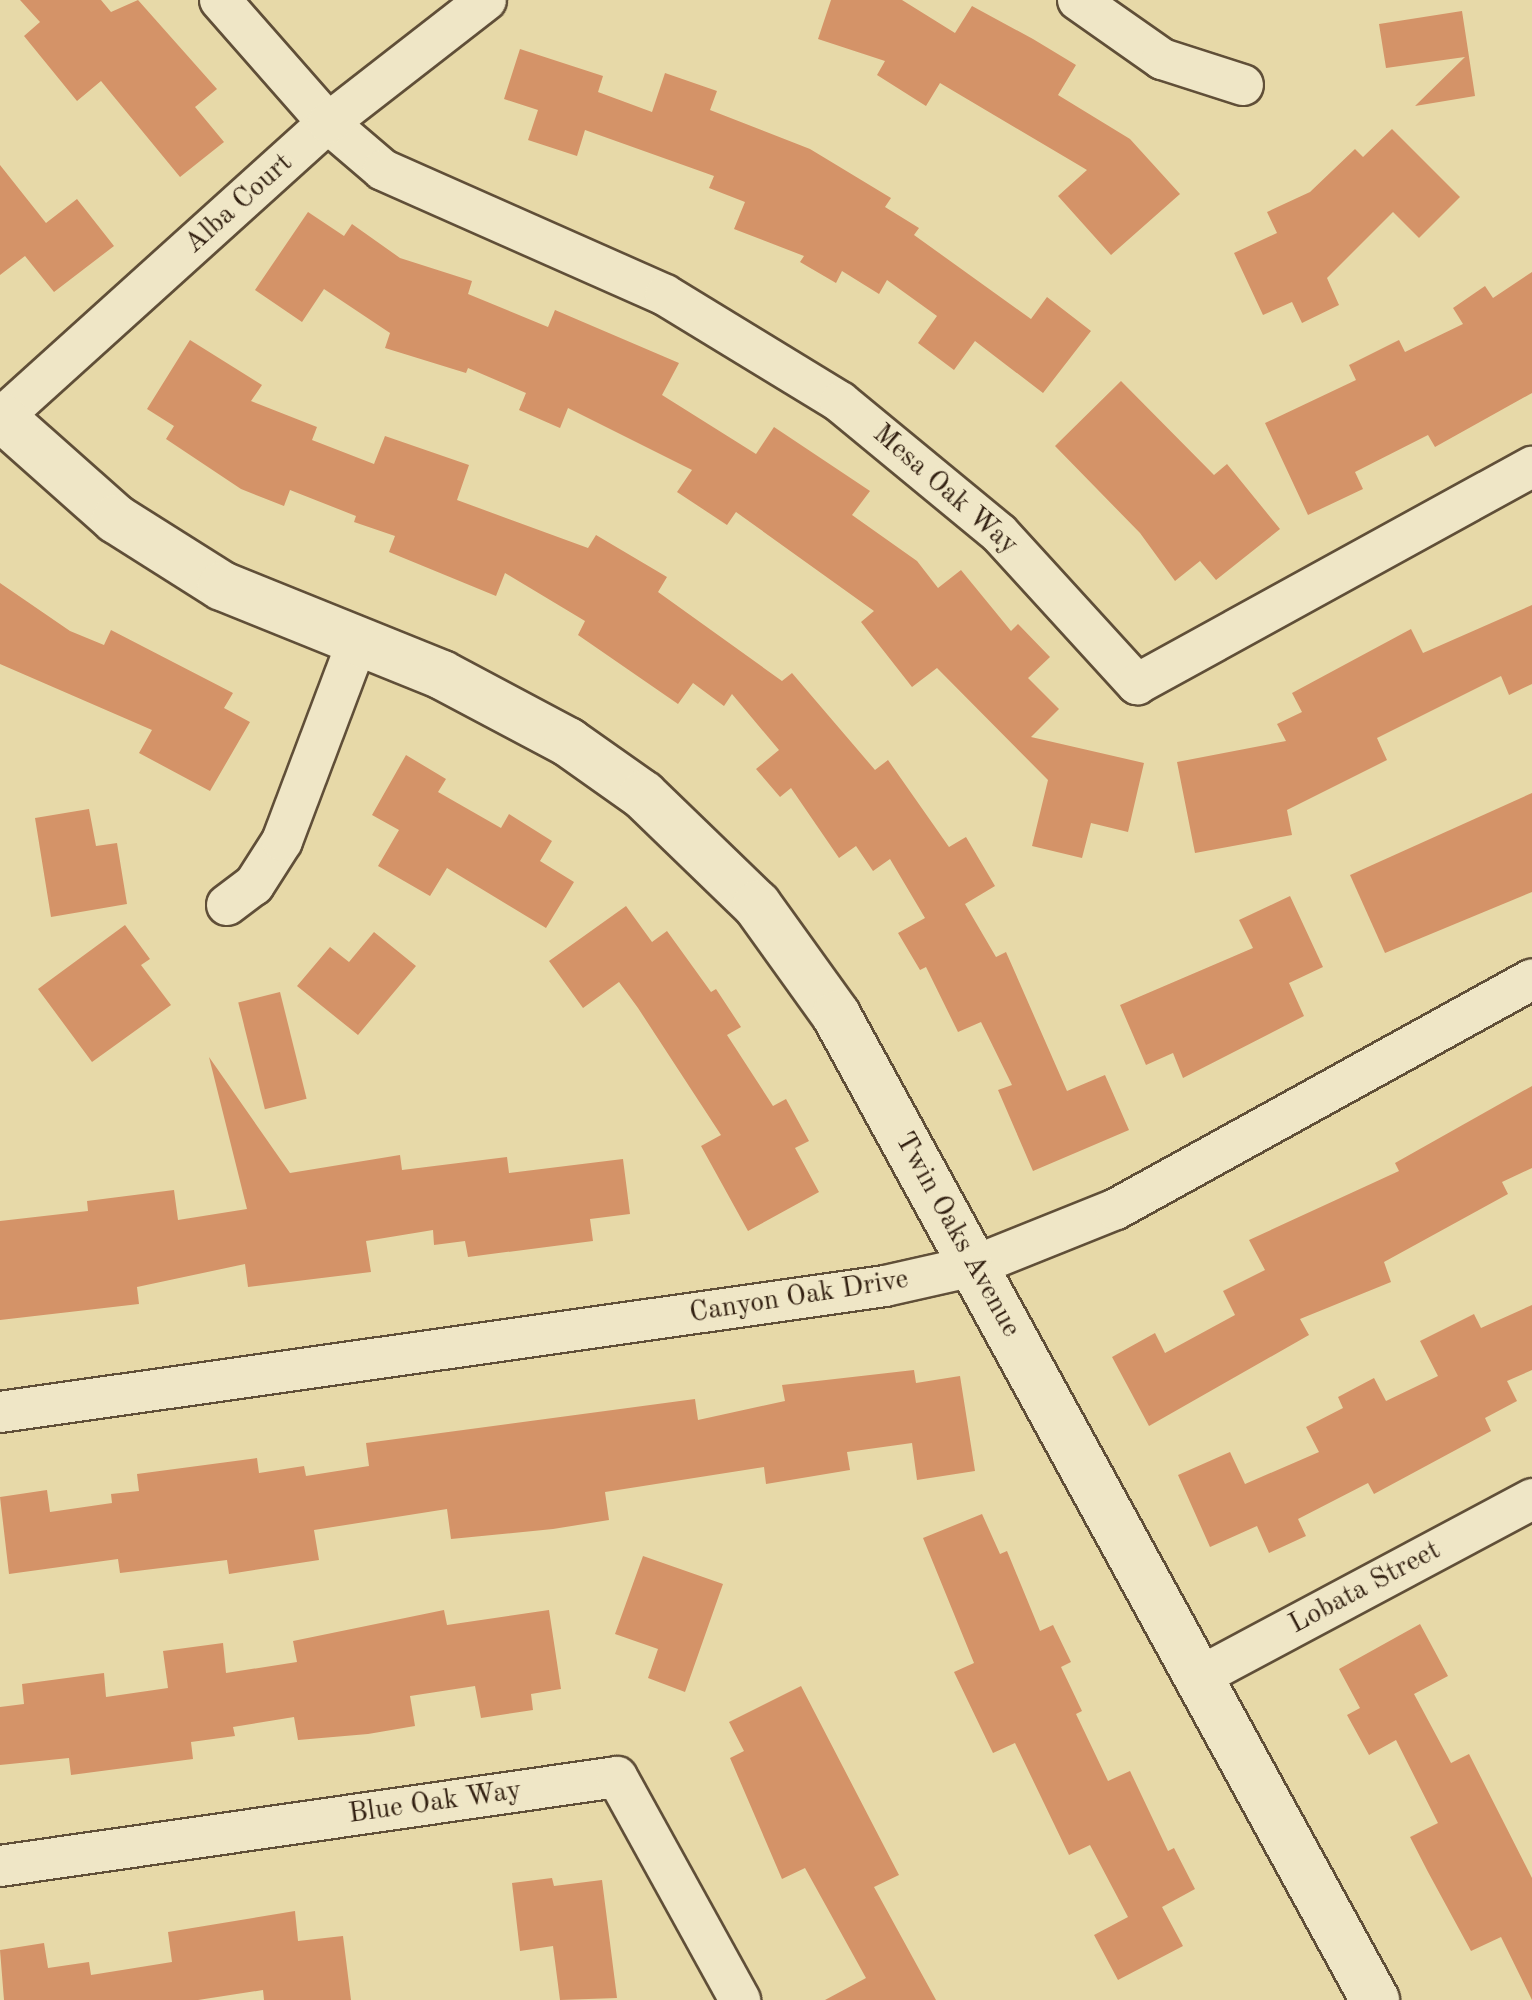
<!DOCTYPE html>
<html>
<head>
<meta charset="utf-8">
<style>
	body { margin:0 }
	#map { position:relative; width:1532px; height:2000px; overflow:hidden; background:#e7d9a8; font-family:"Old Standard TT",serif }
	div>[style] { position:absolute }
	.building>* { inset:0; background:#d49368; transform-origin:0 0 }
	.roads { filter:drop-shadow(2px 0 #604f38) drop-shadow(-2px 0 #604f38) drop-shadow(0 2px #604f38) drop-shadow(0 -2px #604f38) }
	.minor>* { height:40px; margin:-20px; padding:0 20px; transform-origin:20px; border-radius:20px; background:#efe6c6 }
	.tertiary>* { height:48px; margin:-24px; padding:0 24px; transform-origin:24px; border-radius:24px; background:#efe6c6 }
	span { translate:-50% -50%; white-space:nowrap; text-align:center; line-height:1.15; -webkit-text-stroke:8px #efe6c6; paint-order:stroke }
	.street-label { font-size:28px; color:#332112 }
</style>
</head>
<body>
<div id="map">
	<div class="building">
		<div style="clip-path:polygon(20px 0,101px 0,111px 12px,138px 0,217px 89px,195px 107px,224px 142px,180px 177px,101px 81px,77px 101px,24px 36px,40px 22px)"></div>
		<div style="clip-path:polygon(831px 0,902px 0,955px 33px,972px 6px,1033px 39px,1076px 65px,1058px 95px,1130px 139px,1180px 194px,1111px 255px,1058px 196px,1087px 170px,940px 83px,926px 106px,877px 75px,885px 61px,818px 39px)"></div>
		<div style="clip-path:polygon(1462px 11px,1475px 96px,1415px 106px,1465px 57px,1386px 68px,1379px 24px)"></div>
		<div style="clip-path:polygon(520px 49px,603px 76px,598px 92px,652px 112px,665px 73px,717px 91px,710px 110px,810px 149px,891px 198px,885px 207px,919px 228px,914px 235px,1031px 319px,1047px 297px,1091px 331px,1043px 393px,975px 341px,954px 370px,918px 343px,937px 316px,887px 280px,879px 294px,842px 271px,836px 283px,800px 262px,804px 256px,734px 229px,745px 202px,709px 188px,714px 176px,585px 130px,577px 156px,528px 140px,538px 110px,504px 99px)"></div>
		<div style="clip-path:polygon(1392px 129px,1460px 197px,1419px 238px,1393px 212px,1327px 278px,1339px 305px,1302px 323px,1292px 302px,1263px 315px,1234px 253px,1277px 233px,1267px 212px,1310px 192px,1355px 149px,1363px 157px)"></div>
		<div style="clip-path:polygon(0 165px,46px 223px,77px 199px,114px 246px,54px 292px,25px 256px,0 275px)"></div>
		<div style="clip-path:polygon(308px 212px,344px 236px,352px 224px,400px 258px,472px 281px,468px 294px,548px 327px,555px 310px,679px 363px,662px 395px,756px 454px,774px 427px,870px 491px,852px 515px,917px 561px,938px 588px,961px 570px,1011px 631px,1018px 624px,1050px 657px,1028px 678px,1059px 709px,1031px 737px,1144px 763px,1128px 832px,1091px 823px,1082px 858px,1032px 846px,1048px 780px,937px 668px,912px 687px,861px 622px,874px 611px,736px 512px,727px 525px,677px 492px,692px 470px,568px 408px,560px 428px,519px 410px,526px 393px,468px 368px,466px 373px,385px 348px,390px 333px,324px 289px,302px 322px,255px 290px)"></div>
		<div style="clip-path:polygon(1532px 272px,1532px 393px,1435px 447px,1428px 435px,1355px 472px,1363px 489px,1308px 515px,1265px 423px,1356px 380px,1349px 365px,1399px 340px,1405px 352px,1463px 324px,1453px 308px,1485px 286px,1493px 298px)"></div>
		<div style="clip-path:polygon(190px 340px,262px 385px,251px 401px,317px 427px,312px 440px,374px 464px,385px 436px,469px 465px,457px 500px,588px 548px,596px 535px,667px 577px,658px 592px,782px 681px,792px 673px,875px 770px,888px 760px,949px 847px,966px 837px,995px 886px,965px 904px,996px 957px,1006px 952px,1067px 1091px,1105px 1075px,1129px 1130px,1033px 1171px,998px 1090px,1012px 1085px,981px 1022px,958px 1032px,926px 967px,920px 970px,898px 933px,925px 918px,890px 859px,873px 871px,856px 846px,839px 858px,791px 788px,780px 797px,756px 769px,779px 750px,732px 694px,724px 706px,693px 683px,678px 704px,578px 635px,585px 621px,505px 573px,496px 596px,389px 552px,395px 536px,354px 522px,356px 516px,290px 490px,284px 506px,241px 489px,166px 439px,174px 426px,147px 409px)"></div>
		<div style="clip-path:polygon(1121px 381px,1214px 475px,1227px 464px,1280px 529px,1216px 580px,1200px 561px,1175px 581px,1140px 533px,1055px 446px)"></div>
		<div style="clip-path:polygon(0 583px,70px 631px,104px 645px,111px 630px,233px 693px,224px 708px,250px 722px,210px 791px,139px 753px,152px 730px,0 664px)"></div>
		<div style="clip-path:polygon(1532px 605px,1532px 684px,1509px 695px,1501px 676px,1377px 738px,1387px 760px,1287px 810px,1292px 835px,1195px 853px,1177px 762px,1286px 741px,1277px 724px,1302px 712px,1292px 693px,1411px 629px,1423px 653px)"></div>
		<div style="clip-path:polygon(406px 755px,446px 779px,438px 792px,501px 828px,509px 814px,552px 841px,540px 861px,574px 882px,546px 928px,447px 868px,430px 896px,378px 866px,399px 830px,372px 815px)"></div>
		<div style="clip-path:polygon(1532px 793px,1532px 892px,1385px 953px,1350px 875px)"></div>
		<div style="clip-path:polygon(89px 809px,96px 846px,117px 843px,127px 904px,51px 917px,35px 818px)"></div>
		<div style="clip-path:polygon(1290px 896px,1323px 967px,1289px 983px,1304px 1016px,1183px 1078px,1173px 1053px,1146px 1065px,1120px 1005px,1253px 948px,1239px 920px)"></div>
		<div style="clip-path:polygon(626px 906px,652px 942px,667px 931px,711px 992px,716px 989px,741px 1027px,727px 1035px,773px 1106px,786px 1099px,809px 1141px,795px 1148px,819px 1192px,748px 1231px,701px 1146px,721px 1135px,638px 1008px,619px 982px,583px 1008px,549px 961px)"></div>
		<div style="clip-path:polygon(125px 925px,150px 959px,141px 965px,171px 1005px,92px 1062px,38px 989px)"></div>
		<div style="clip-path:polygon(374px 932px,416px 966px,358px 1035px,297px 986px,330px 947px,349px 962px)"></div>
		<div style="left:280px;top:992px;width:110px;height:43px;rotate:76deg"></div>
		<div style="clip-path:polygon(209px 1057px,290px 1173px,400px 1155px,402px 1170px,507px 1157px,509px 1173px,623px 1159px,630px 1214px,590px 1219px,593px 1241px,468px 1257px,465px 1241px,434px 1245px,433px 1230px,366px 1241px,371px 1272px,248px 1287px,245px 1264px,137px 1287px,139px 1304px,0 1320px,0 1221px,88px 1211px,87px 1201px,174px 1190px,178px 1220px,247px 1209px)"></div>
		<div style="clip-path:polygon(1532px 1086px,1532px 1168px,1502px 1182px,1508px 1194px,1384px 1262px,1391px 1282px,1300px 1319px,1309px 1335px,1149px 1426px,1112px 1357px,1155px 1333px,1165px 1353px,1235px 1315px,1223px 1291px,1265px 1270px,1249px 1240px,1399px 1171px,1395px 1163px)"></div>
		<div style="clip-path:polygon(1532px 1305px,1532px 1370px,1507px 1381px,1517px 1401px,1485px 1418px,1491px 1431px,1374px 1494px,1368px 1483px,1298px 1519px,1306px 1536px,1269px 1553px,1257px 1526px,1210px 1547px,1178px 1475px,1230px 1452px,1245px 1484px,1319px 1452px,1306px 1427px,1343px 1408px,1338px 1397px,1374px 1378px,1386px 1401px,1438px 1376px,1420px 1341px,1474px 1314px,1481px 1328px)"></div>
		<div style="clip-path:polygon(914px 1370px,916px 1383px,960px 1376px,975px 1471px,917px 1480px,912px 1443px,847px 1452px,850px 1470px,766px 1484px,764px 1467px,605px 1492px,609px 1520px,553px 1529px,451px 1539px,447px 1509px,314px 1530px,319px 1560px,229px 1574px,227px 1560px,120px 1573px,118px 1559px,9px 1574px,0 1497px,47px 1490px,50px 1512px,112px 1503px,111px 1494px,139px 1491px,137px 1474px,257px 1458px,259px 1473px,304px 1466px,306px 1476px,369px 1466px,366px 1443px,695px 1399px,698px 1420px,785px 1401px,782px 1385px)"></div>
		<div style="clip-path:polygon(982px 1514px,1000px 1554px,1007px 1551px,1040px 1631px,1053px 1625px,1071px 1662px,1061px 1667px,1082px 1711px,1076px 1714px,1108px 1781px,1130px 1771px,1168px 1851px,1174px 1848px,1195px 1889px,1162px 1907px,1183px 1946px,1118px 1980px,1094px 1935px,1128px 1917px,1090px 1845px,1069px 1855px,1015px 1743px,993px 1753px,954px 1672px,974px 1663px,923px 1538px)"></div>
		<div style="clip-path:polygon(643px 1556px,723px 1584px,685px 1692px,648px 1678px,658px 1649px,615px 1634px)"></div>
		<div style="clip-path:polygon(444px 1610px,447px 1625px,549px 1610px,561px 1689px,531px 1694px,533px 1710px,481px 1718px,475px 1686px,410px 1696px,415px 1726px,368px 1734px,298px 1740px,294px 1717px,233px 1727px,235px 1736px,191px 1742px,193px 1759px,71px 1775px,69px 1758px,0 1765px,0 1707px,24px 1704px,22px 1684px,104px 1673px,106px 1697px,168px 1688px,163px 1651px,223px 1643px,226px 1673px,297px 1662px,293px 1641px)"></div>
		<div style="clip-path:polygon(1420px 1624px,1448px 1676px,1414px 1694px,1451px 1763px,1469px 1754px,1532px 1878px,1532px 2000px,1501px 1937px,1471px 1951px,1428px 1872px,1410px 1837px,1438px 1823px,1396px 1740px,1369px 1755px,1347px 1715px,1360px 1708px,1339px 1669px)"></div>
		<div style="clip-path:polygon(801px 1686px,899px 1875px,874px 1887px,936px 2000px,825px 2000px,866px 1978px,805px 1868px,782px 1879px,730px 1758px,744px 1751px,729px 1722px)"></div>
		<div style="clip-path:polygon(552px 1878px,554px 1886px,602px 1880px,617px 1998px,560px 2000px,553px 1946px,520px 1951px,512px 1883px)"></div>
		<div style="clip-path:polygon(295px 1911px,298px 1941px,343px 1936px,351px 2000px,264px 2000px,263px 1990px,198px 2000px,4px 2000px,0 1950px,44px 1943px,48px 1968px,89px 1962px,91px 1975px,172px 1962px,168px 1932px)"></div>
	</div>
	<div class="roads">
		<div class="minor">
			<div style="left:220px;top:0;width:164px;rotate:48.7deg"></div>
			<div style="left:328px;top:123px;width:72px;rotate:40.5deg"></div>
			<div style="left:383px;top:170px;width:308px;rotate:23.9deg"></div>
			<div style="left:665px;top:295px;width:205px;rotate:31.4deg"></div>
			<div style="left:840px;top:402px;width:206px;rotate:39.5deg"></div>
			<div style="left:999px;top:533px;width:205px;rotate:47.6deg"></div>
			<div style="left:1137px;top:684px;width:451px;rotate:-28.8deg"></div>
			<div style="left:1078px;top:0;width:103px;rotate:35.1deg"></div>
			<div style="left:1162px;top:59px;width:85px;rotate:17.8deg"></div>
			<div style="left:0;top:419px;width:442px;rotate:-42.1deg"></div>
			<div style="left:328px;top:123px;width:200px;rotate:-37.9deg"></div>
			<div style="left:227px;top:905px;width:34px;rotate:-37deg"></div>
			<div style="left:254px;top:885px;width:52px;rotate:-57.5deg"></div>
			<div style="left:282px;top:841px;width:212px;rotate:-69.3deg"></div>
			<div style="left:0;top:1412px;width:894px;rotate:-8.1deg"></div>
			<div style="left:885px;top:1286px;width:91px;rotate:-12.7deg"></div>
			<div style="left:974px;top:1266px;width:153px;rotate:-21.9deg"></div>
			<div style="left:1116px;top:1209px;width:475px;rotate:-28.9deg"></div>
			<div style="left:1199px;top:1677px;width:378px;rotate:-28.1deg"></div>
			<div style="left:0;top:1866px;width:623px;rotate:-8.21deg"></div>
			<div style="left:617px;top:1777px;width:255px;rotate:61.1deg"></div>
		</div>
		<div class="tertiary">
			<div style="left:0;top:416px;width:155px;rotate:41.6deg"></div>
			<div style="left:116px;top:519px;width:125px;rotate:32.3deg"></div>
			<div style="left:222px;top:586px;width:237px;rotate:22deg"></div>
			<div style="left:442px;top:675px;width:143px;rotate:28deg"></div>
			<div style="left:568px;top:742px;width:92px;rotate:35.2deg"></div>
			<div style="left:643px;top:795px;width:158px;rotate:44deg"></div>
			<div style="left:757px;top:905px;width:135px;rotate:54.3deg"></div>
			<div style="left:836px;top:1015px;width:1123px;rotate:61.31deg"></div>
		</div>
	</div>
	<div class="street-label">
		<span style="left:239px;top:204px;rotate:-42deg">Alba Court</span>
		<span style="left:945px;top:490px;rotate:41deg">Mesa Oak Way</span>
		<span style="left:957px;top:1235px;rotate:61deg">Twin Oaks Avenue</span>
		<span style="left:799px;top:1297px;rotate:-9deg">Canyon Oak Drive</span>
		<span style="left:1365px;top:1588px;rotate:-28deg">Lobata Street</span>
		<span style="left:435px;top:1803px;rotate:-8deg">Blue Oak Way</span>
	</div>
</div>
</body>
</html>
